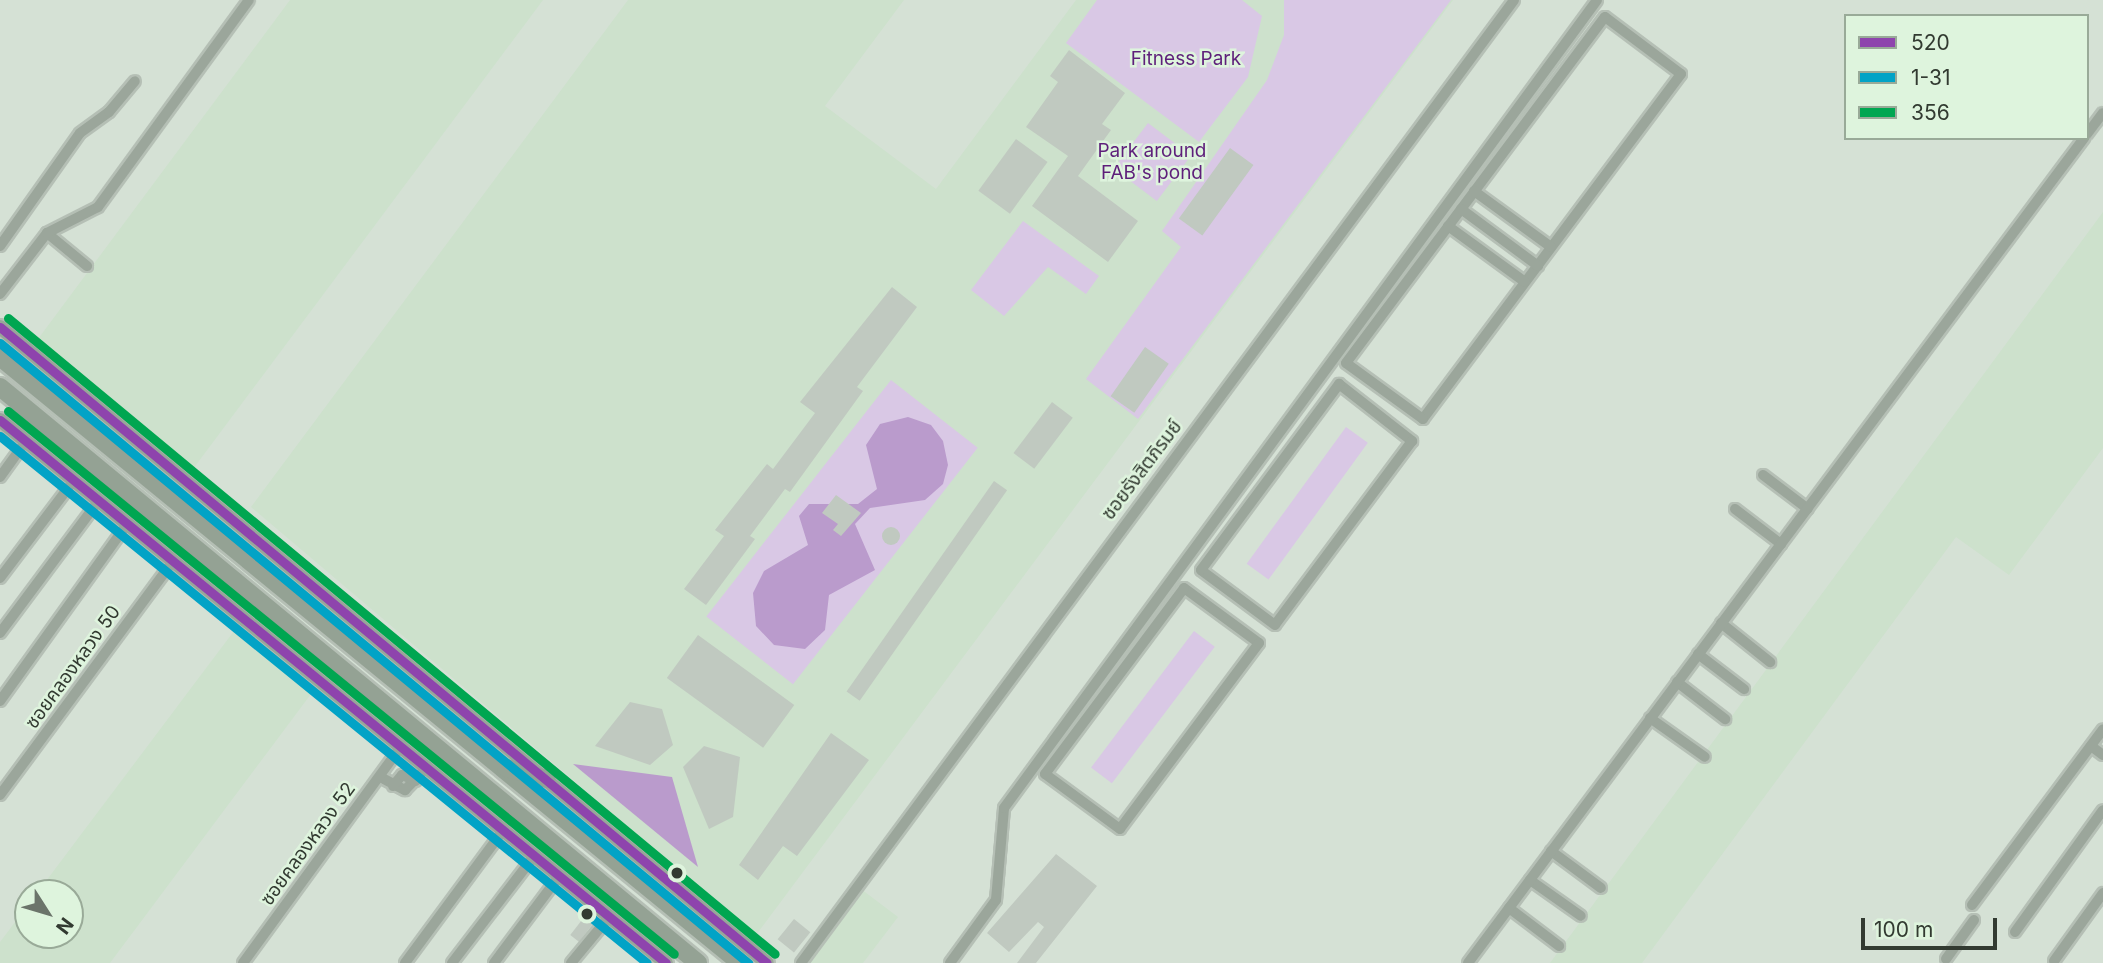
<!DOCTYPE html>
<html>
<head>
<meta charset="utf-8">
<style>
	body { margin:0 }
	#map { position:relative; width:2103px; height:963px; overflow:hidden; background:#d5e1d5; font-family:Inter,"Noto Sans Thai",sans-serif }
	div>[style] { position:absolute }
	.built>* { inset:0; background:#cde1cc }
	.green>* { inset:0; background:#d9c8e5; transform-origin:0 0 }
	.water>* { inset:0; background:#ba9bcc }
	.building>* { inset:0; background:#c0c9c0; transform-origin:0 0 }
	.round { border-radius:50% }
	.roads { filter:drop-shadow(2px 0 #b5bfb5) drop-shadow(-2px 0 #b5bfb5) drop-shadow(0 2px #b5bfb5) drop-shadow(0 -2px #b5bfb5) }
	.street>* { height:10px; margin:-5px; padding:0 5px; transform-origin:5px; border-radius:5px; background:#9ba69b }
	.secondary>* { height:14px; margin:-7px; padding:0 7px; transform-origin:7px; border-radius:7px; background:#99a599 }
	.highway>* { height:18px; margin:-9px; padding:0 9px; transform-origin:9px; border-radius:9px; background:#94a294 }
	.bus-1>* { height:9px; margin:-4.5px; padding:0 4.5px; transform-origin:4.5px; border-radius:4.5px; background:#8e44ad }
	.bus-2>* { height:9px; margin:-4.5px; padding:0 4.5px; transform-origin:4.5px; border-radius:4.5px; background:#02a3c6 }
	.bus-3>* { height:9px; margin:-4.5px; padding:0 4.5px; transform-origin:4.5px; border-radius:4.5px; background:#00a651 }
	.dots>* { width:19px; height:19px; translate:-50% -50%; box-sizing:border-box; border:4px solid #def4dd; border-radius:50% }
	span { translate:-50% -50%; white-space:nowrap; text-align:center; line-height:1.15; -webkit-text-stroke:5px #def4dd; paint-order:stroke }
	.park-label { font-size:19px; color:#5e1f7a }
	.street-label { font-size:19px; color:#323a31 }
	.legend { position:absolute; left:1844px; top:14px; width:245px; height:126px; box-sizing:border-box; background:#def4dd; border:2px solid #99aa98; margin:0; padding:9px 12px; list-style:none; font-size:21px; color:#323a31 }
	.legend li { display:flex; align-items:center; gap:14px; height:35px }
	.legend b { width:35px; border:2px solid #99aa98 }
	.north { position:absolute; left:14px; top:879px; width:70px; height:70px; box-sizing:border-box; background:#def4dd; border:2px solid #99aa98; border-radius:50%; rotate:127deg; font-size:19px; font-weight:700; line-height:28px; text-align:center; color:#323a31 }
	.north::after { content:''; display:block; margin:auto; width:24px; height:32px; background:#6b746a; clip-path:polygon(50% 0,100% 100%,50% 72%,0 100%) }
	.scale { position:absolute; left:1861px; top:918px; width:136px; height:32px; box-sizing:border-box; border:4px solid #323a31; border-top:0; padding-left:9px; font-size:21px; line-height:24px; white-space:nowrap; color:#323a31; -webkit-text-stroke:5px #def4dd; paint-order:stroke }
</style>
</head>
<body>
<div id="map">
	<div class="built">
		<div style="clip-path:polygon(290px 0,543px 0,193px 469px,35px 343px)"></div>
		<div style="clip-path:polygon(628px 0,904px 0,825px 106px,936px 189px,1076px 0,1453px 0,756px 935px,251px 507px)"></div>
		<div style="clip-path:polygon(2103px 212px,2103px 448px,2009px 575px,1956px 537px,1642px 963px,1550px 963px)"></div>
		<div style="clip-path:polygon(237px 627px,311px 694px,110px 963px,0 963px,0 942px,28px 905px,28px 935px,70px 935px,70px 893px,37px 893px)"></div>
		<div style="clip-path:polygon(861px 889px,898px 917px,863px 963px,804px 963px)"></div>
	</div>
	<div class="green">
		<div style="clip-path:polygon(1097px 0,1242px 0,1262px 16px,1248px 77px,1199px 142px,1066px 43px)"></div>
		<div style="clip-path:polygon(1284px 0,1451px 0,1138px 419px,1086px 379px,1181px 247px,1162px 231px,1267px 80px,1284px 35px)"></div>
		<div style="left:1148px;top:123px;width:54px;height:57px;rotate:37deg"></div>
		<div style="clip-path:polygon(1023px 221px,1099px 276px,1086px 294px,1048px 267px,1004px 316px,971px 290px)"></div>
		<div style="left:891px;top:380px;width:110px;height:300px;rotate:38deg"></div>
		<div style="left:1346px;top:427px;width:27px;height:169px;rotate:36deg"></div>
		<div style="left:1194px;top:631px;width:26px;height:171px;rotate:37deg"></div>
	</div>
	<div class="water">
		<div style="clip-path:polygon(908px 417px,931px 425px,943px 441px,948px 465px,943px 484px,925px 500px,870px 508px,855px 524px,875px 570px,829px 595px,825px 630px,805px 649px,774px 645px,756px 626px,753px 593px,764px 571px,808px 545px,799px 516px,809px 504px,858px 504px,877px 489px,866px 445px,880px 424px)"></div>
		<div style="clip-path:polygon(573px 764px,672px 777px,698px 867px)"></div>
	</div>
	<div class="building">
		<div style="clip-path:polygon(1069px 50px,1125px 93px,1102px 124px,1111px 130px,1078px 176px,1138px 221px,1108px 262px,1032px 206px,1068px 156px,1026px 127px,1058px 82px,1050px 76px)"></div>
		<div style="left:1016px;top:139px;width:39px;height:64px;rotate:36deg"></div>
		<div style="left:1230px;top:148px;width:29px;height:87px;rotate:36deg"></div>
		<div style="clip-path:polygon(892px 287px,917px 307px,857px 387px,863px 391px,790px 492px,785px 489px,750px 536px,755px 539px,706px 605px,684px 589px,724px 536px,715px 530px,767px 464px,773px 469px,815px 413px,800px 402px)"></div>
		<div style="left:1145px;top:347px;width:29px;height:60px;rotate:35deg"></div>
		<div style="left:1052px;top:402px;width:26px;height:64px;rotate:37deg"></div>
		<div style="left:994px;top:481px;width:16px;height:257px;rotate:35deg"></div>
		<div style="clip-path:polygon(836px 495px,861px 513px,841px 536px,833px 530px,838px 524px,822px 513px)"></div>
		<div class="round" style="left:882px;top:527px;width:18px;height:18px"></div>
		<div style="left:698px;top:635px;width:119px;height:53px;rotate:36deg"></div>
		<div style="clip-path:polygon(630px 702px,662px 709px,673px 745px,650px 765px,595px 746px)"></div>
		<div style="clip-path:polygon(831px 733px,869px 760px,797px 856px,783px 846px,758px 880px,739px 865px)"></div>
		<div style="clip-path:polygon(704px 746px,740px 757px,733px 817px,709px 829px,683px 767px)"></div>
		<div style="clip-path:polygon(1056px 854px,1097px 886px,1036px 963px,1017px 963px,1044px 927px,1038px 922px,1009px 952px,987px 933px)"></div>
		<div style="left:585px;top:916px;width:11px;height:24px;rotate:38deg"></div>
		<div style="left:794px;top:919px;width:21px;height:26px;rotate:39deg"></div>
	</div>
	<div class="roads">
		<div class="street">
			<div style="left:1605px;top:17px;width:95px;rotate:36.9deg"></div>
			<div style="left:1681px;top:74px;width:431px;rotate:126.8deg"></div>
			<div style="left:1423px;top:419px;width:95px;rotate:-144deg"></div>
			<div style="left:1346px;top:363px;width:432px;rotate:-53.2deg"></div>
			<div style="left:2087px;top:134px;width:26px;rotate:-53deg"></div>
			<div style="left:1474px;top:191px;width:95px;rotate:36deg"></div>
			<div style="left:1461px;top:209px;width:96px;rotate:36.5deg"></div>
			<div style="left:1448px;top:226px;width:95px;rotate:36deg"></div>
			<div style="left:47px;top:233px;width:52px;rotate:39.5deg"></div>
			<div style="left:0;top:246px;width:138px;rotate:-54.7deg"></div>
			<div style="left:80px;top:133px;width:36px;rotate:-36deg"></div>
			<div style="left:109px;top:112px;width:40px;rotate:-50deg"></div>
			<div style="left:0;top:294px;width:77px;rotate:-52.4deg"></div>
			<div style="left:47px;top:233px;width:57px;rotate:-27deg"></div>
			<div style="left:98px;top:207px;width:256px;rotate:-53.9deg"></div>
			<div style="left:1339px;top:384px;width:93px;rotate:38deg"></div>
			<div style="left:1412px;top:441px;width:229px;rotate:126.7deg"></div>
			<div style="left:1275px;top:625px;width:92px;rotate:-143.4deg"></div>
			<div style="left:1201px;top:570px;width:232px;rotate:-53.4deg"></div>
			<div style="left:1763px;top:475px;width:56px;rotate:37.1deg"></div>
			<div style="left:0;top:477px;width:44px;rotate:-54.2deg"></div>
			<div style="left:1735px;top:509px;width:58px;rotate:37.3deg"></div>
			<div style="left:0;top:578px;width:123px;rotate:-52.9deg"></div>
			<div style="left:1184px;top:588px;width:93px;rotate:36.3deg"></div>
			<div style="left:1259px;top:643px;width:232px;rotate:126.8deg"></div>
			<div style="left:1120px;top:829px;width:93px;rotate:-143.7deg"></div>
			<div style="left:1045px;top:774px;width:232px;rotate:-53.2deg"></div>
			<div style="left:1721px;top:623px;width:63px;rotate:38.5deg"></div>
			<div style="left:0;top:633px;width:166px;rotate:-53.3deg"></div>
			<div style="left:1698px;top:654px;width:58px;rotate:37.3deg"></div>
			<div style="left:1677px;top:682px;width:61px;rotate:37.6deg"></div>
			<div style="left:0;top:701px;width:219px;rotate:-54.3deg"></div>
			<div style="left:1650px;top:718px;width:67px;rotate:35.3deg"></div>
			<div style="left:2091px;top:746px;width:15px;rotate:37deg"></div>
			<div style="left:384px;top:779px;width:24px;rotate:28deg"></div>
			<div style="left:405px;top:790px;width:33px;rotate:-46deg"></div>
			<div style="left:393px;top:786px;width:14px;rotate:-51deg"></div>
			<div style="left:402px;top:775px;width:15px;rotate:23deg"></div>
			<div style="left:0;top:795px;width:292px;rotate:-53.5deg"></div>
			<div style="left:1551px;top:851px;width:62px;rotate:36.5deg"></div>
			<div style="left:1530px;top:880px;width:62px;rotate:35.2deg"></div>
			<div style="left:1972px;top:905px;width:219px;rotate:-53.3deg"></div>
			<div style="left:1509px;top:908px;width:63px;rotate:37.2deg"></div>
			<div style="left:2015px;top:932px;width:150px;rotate:-54.2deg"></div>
			<div style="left:1946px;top:959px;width:48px;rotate:-54.3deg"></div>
			<div style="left:2054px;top:961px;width:84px;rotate:-54.2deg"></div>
			<div style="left:243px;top:963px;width:270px;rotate:-53.9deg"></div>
			<div style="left:405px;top:963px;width:167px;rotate:-53.5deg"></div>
			<div style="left:452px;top:963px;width:136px;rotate:-52.5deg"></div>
			<div style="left:494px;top:963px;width:110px;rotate:-53.1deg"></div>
			<div style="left:571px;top:963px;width:61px;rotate:-50.3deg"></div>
			<div style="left:801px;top:963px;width:1198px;rotate:-53.48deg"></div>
			<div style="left:950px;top:963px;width:78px;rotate:-53.9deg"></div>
			<div style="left:996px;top:900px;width:92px;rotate:-85deg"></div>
			<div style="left:1004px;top:808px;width:1002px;rotate:-53.72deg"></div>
			<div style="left:1468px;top:963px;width:1030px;rotate:-53.25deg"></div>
		</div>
		<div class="secondary">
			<div style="left:0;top:327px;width:996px;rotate:39.67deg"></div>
			<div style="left:0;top:420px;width:859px;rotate:39.19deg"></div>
		</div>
		<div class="highway">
			<div style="left:0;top:357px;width:956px;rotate:39.31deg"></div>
			<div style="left:0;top:387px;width:905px;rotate:39.53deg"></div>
			<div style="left:506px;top:768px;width:42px;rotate:15deg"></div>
		</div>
	</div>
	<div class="bus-1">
		<div style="left:0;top:327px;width:996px;rotate:39.67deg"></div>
		<div style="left:0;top:420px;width:859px;rotate:39.19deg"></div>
	</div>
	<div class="bus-2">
		<div style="left:0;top:343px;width:972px;rotate:39.65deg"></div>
		<div style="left:0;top:436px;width:834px;rotate:39.16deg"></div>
	</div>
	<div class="bus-3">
		<div style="left:8px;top:318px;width:996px;rotate:39.67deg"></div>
		<div style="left:8px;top:411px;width:859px;rotate:39.19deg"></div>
	</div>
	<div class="dots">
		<div style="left:677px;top:873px;background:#323a31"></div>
		<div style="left:587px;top:914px;background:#323a31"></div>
	</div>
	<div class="park-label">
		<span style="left:1186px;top:59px">Fitness Park</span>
		<span style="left:1152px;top:162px">Park around<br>FAB's pond</span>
	</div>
	<div class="street-label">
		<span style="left:1142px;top:470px;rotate:-53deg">ซอยรังสิตภิรมย์</span>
		<span style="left:73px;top:667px;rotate:-54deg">ซอยคลองหลวง 50</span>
		<span style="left:308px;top:844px;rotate:-54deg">ซอยคลองหลวง 52</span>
	</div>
	<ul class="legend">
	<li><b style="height:9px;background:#8e44ad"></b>520</li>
	<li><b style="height:9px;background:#02a3c6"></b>1-31</li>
	<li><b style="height:9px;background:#00a651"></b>356</li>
	</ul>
	<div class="north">N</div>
	<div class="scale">100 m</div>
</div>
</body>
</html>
